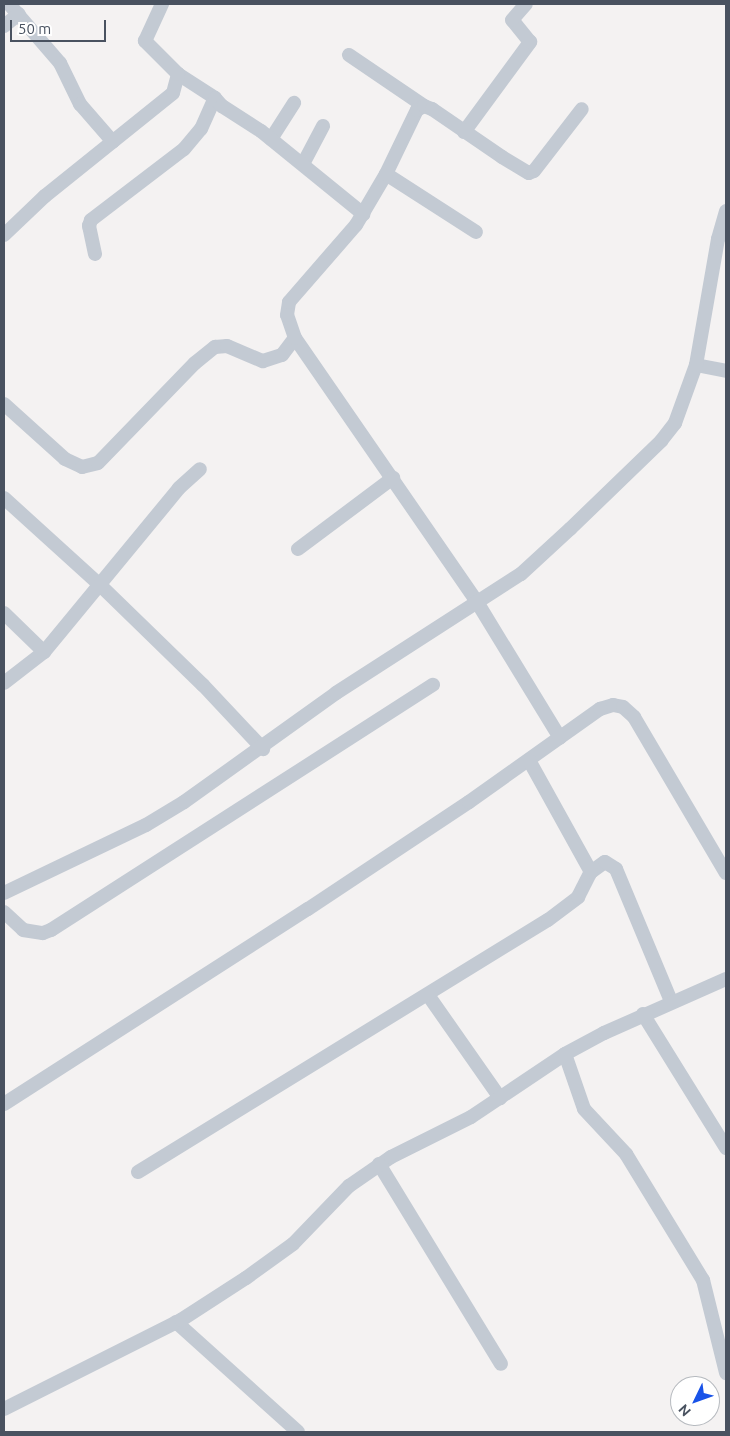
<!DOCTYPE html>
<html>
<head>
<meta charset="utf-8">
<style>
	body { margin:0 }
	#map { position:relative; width:730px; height:1436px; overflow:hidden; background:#f4f2f2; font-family:Ubuntu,sans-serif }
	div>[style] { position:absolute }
	.street>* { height:14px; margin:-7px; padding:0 7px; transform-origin:7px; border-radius:7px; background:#c3cad3 }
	span { translate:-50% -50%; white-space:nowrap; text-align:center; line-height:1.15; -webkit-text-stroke:5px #fff; paint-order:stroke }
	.frame { position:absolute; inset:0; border:5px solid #495260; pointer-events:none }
	.north { position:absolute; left:670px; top:1376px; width:50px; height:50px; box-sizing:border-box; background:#fff; border:1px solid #b6babf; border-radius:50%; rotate:228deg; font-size:14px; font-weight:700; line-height:20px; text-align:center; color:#495260 }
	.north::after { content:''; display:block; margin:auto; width:18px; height:22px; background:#1953e8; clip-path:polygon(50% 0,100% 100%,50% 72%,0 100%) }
	.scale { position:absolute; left:10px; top:20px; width:96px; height:22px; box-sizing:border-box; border:2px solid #495260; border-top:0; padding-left:6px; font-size:15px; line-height:18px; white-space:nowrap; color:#495260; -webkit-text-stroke:4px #fff; paint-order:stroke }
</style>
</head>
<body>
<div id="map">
	<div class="street">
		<div style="left:9px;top:4px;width:78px;rotate:49.2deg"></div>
		<div style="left:60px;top:63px;width:46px;rotate:64deg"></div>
		<div style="left:80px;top:104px;width:50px;rotate:49deg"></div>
		<div style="left:4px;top:26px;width:19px;rotate:-39deg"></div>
		<div style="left:349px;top:55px;width:91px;rotate:34.2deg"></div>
		<div style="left:178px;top:74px;width:44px;rotate:33deg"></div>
		<div style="left:464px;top:132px;width:112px;rotate:-53.7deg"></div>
		<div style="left:530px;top:42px;width:28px;rotate:-129deg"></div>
		<div style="left:512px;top:20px;width:21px;rotate:-49deg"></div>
		<div style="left:271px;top:139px;width:43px;rotate:-57.4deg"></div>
		<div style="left:303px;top:164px;width:43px;rotate:-62.2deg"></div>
		<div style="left:386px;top:174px;width:107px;rotate:32.8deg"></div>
		<div style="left:4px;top:235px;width:57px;rotate:-43.6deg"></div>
		<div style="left:45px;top:196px;width:164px;rotate:-38.8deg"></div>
		<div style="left:173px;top:93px;width:20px;rotate:-75deg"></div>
		<div style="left:178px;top:74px;width:47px;rotate:-135deg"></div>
		<div style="left:145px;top:41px;width:41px;rotate:-65.3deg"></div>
		<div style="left:95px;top:254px;width:29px;rotate:-102deg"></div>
		<div style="left:89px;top:226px;width:6px;rotate:-72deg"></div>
		<div style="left:91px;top:220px;width:117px;rotate:-37.4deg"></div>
		<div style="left:184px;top:149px;width:26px;rotate:-50deg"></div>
		<div style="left:201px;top:129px;width:34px;rotate:-66deg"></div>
		<div style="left:215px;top:98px;width:11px;rotate:49deg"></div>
		<div style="left:222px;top:106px;width:46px;rotate:32.7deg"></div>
		<div style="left:261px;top:131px;width:132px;rotate:39.1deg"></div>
		<div style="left:295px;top:338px;width:321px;rotate:55.4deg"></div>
		<div style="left:477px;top:602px;width:159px;rotate:58.6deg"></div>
		<div style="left:696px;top:365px;width:31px;rotate:11deg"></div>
		<div style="left:4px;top:404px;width:82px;rotate:42deg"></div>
		<div style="left:65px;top:459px;width:19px;rotate:25deg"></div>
		<div style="left:82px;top:467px;width:16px;rotate:-14deg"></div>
		<div style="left:98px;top:463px;width:139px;rotate:-45.9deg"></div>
		<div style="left:195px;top:363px;width:26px;rotate:-39deg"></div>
		<div style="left:215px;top:347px;width:12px;rotate:-5deg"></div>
		<div style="left:227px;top:346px;width:39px;rotate:23deg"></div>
		<div style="left:263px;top:361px;width:20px;rotate:-18deg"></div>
		<div style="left:282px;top:355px;width:21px;rotate:-53deg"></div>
		<div style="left:295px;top:338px;width:24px;rotate:-109deg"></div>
		<div style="left:287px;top:315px;width:13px;rotate:-81deg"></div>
		<div style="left:289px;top:302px;width:102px;rotate:-49deg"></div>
		<div style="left:356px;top:225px;width:59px;rotate:-59.5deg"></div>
		<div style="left:386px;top:174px;width:71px;rotate:-64.2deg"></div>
		<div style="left:417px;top:110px;width:8px;rotate:-30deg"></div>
		<div style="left:424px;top:106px;width:9px;rotate:21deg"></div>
		<div style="left:432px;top:109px;width:85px;rotate:34.4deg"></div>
		<div style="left:502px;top:157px;width:31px;rotate:31deg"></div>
		<div style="left:529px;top:173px;width:5px;rotate:-22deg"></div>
		<div style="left:534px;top:171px;width:78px;rotate:-52.3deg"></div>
		<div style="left:4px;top:498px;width:130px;rotate:42.2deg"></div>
		<div style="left:100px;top:585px;width:144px;rotate:44.2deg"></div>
		<div style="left:203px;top:685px;width:88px;rotate:46.8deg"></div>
		<div style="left:298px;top:549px;width:119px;rotate:-36.8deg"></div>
		<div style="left:4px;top:613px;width:56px;rotate:44.3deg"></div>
		<div style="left:4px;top:683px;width:51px;rotate:-37.8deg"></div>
		<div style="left:44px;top:652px;width:212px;rotate:-50.5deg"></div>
		<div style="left:179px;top:488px;width:28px;rotate:-42deg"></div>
		<div style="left:591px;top:872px;width:17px;rotate:-36deg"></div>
		<div style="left:605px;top:862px;width:13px;rotate:32deg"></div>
		<div style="left:616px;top:869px;width:143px;rotate:67.4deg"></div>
		<div style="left:4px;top:893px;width:157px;rotate:-25.6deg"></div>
		<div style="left:146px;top:825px;width:44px;rotate:-31.2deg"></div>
		<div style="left:184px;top:802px;width:187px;rotate:-35.6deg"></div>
		<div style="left:336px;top:693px;width:220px;rotate:-32.8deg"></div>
		<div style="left:521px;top:574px;width:67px;rotate:-42.6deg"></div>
		<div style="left:570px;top:529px;width:127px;rotate:-44deg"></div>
		<div style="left:661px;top:441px;width:23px;rotate:-52deg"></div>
		<div style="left:675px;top:423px;width:62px;rotate:-70.1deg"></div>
		<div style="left:696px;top:365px;width:128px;rotate:-80.1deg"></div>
		<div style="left:718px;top:239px;width:29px;rotate:-74deg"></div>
		<div style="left:4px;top:912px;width:26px;rotate:43deg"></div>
		<div style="left:23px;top:930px;width:20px;rotate:9deg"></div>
		<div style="left:43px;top:933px;width:9px;rotate:-21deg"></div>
		<div style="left:51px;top:930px;width:454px;rotate:-32.7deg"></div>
		<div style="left:428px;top:995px;width:126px;rotate:55deg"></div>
		<div style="left:643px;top:1014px;width:158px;rotate:58.2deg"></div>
		<div style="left:565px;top:1054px;width:58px;rotate:70.9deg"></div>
		<div style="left:584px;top:1109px;width:62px;rotate:47deg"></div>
		<div style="left:626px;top:1154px;width:148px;rotate:58.6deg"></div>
		<div style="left:703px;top:1280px;width:96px;rotate:76.1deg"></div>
		<div style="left:4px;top:1104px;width:361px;rotate:-32.7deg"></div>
		<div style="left:308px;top:909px;width:193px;rotate:-33.6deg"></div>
		<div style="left:469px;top:802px;width:161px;rotate:-35.4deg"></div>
		<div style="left:600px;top:709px;width:14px;rotate:-17deg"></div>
		<div style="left:613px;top:705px;width:10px;rotate:11deg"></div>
		<div style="left:623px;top:707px;width:15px;rotate:42deg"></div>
		<div style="left:634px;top:717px;width:181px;rotate:59.5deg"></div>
		<div style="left:379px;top:1164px;width:234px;rotate:58.6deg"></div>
		<div style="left:138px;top:1172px;width:481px;rotate:-31.6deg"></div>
		<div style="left:548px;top:920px;width:38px;rotate:-37deg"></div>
		<div style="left:578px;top:897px;width:28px;rotate:-63deg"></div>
		<div style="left:591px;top:872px;width:128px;rotate:-119deg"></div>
		<div style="left:176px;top:1322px;width:164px;rotate:42deg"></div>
		<div style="left:4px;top:1409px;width:198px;rotate:-26.7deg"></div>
		<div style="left:181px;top:1320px;width:77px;rotate:-32.9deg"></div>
		<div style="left:246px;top:1278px;width:58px;rotate:-35.9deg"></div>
		<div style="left:293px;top:1244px;width:81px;rotate:-46deg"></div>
		<div style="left:349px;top:1186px;width:51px;rotate:-34.6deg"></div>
		<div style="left:391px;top:1157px;width:89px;rotate:-26.6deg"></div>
		<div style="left:471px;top:1117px;width:113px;rotate:-33.8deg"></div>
		<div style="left:565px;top:1054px;width:44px;rotate:-28.3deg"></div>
		<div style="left:604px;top:1033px;width:133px;rotate:-23.9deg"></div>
	</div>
	<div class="frame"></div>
	<div class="north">N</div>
	<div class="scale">50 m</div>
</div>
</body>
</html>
